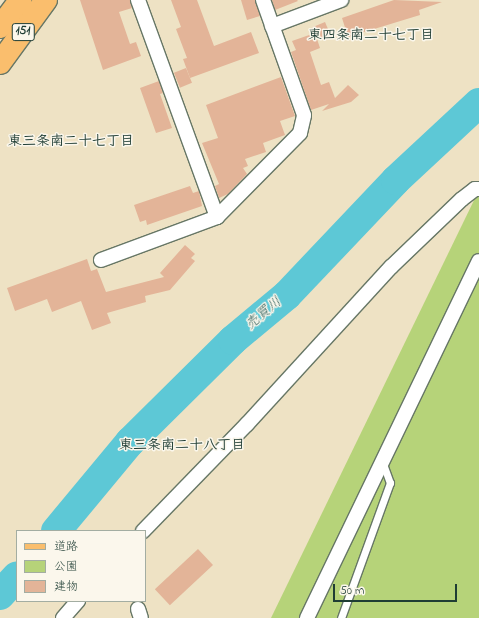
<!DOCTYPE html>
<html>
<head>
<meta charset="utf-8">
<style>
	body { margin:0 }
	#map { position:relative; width:479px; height:618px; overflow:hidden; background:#eee2c4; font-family:"Indie Flower","Klee One",sans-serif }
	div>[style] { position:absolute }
	.green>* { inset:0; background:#b6d379 }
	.river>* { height:30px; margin:-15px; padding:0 15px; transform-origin:15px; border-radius:15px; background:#5dc8d6 }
	.building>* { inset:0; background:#e3b498; transform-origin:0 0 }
	.roads { filter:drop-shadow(1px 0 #677766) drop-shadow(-1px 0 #677766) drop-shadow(0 1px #677766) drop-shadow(0 -1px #677766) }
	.lane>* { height:7px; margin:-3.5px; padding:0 3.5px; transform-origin:3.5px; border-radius:3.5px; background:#fff }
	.street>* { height:14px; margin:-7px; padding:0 7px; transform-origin:7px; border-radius:7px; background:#fff }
	.primary>* { height:22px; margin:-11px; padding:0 11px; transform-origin:11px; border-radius:11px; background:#fabe6d }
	span { translate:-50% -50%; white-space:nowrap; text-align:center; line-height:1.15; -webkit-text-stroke:3px #fbf7ec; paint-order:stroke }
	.shield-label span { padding:1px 3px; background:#fbf7ec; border:1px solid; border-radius:3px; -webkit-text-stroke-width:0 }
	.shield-label { font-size:12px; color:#1f3d34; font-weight:700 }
	.neighbourhood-label { font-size:14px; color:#1f3d34; font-weight:700 }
	.water-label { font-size:14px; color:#2e605c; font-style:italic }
	.legend { position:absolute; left:16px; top:530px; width:130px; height:72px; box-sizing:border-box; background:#fbf7ec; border:1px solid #a3ada2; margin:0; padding:5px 7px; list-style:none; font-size:12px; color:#1f3d34 }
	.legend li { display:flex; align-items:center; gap:8px; height:20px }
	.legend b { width:20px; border:1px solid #a3ada2 }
	.scale { position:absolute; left:333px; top:584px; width:124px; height:18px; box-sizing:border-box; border:2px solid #1f3d34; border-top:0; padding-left:5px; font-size:12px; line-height:14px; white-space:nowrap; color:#1f3d34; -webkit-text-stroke:3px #fbf7ec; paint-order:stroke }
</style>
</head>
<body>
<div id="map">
	<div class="green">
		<div style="clip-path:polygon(479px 190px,479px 618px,271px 618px)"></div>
	</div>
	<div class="river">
		<div style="left:56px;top:531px;width:116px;rotate:-50.3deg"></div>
		<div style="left:130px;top:442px;width:145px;rotate:-44.7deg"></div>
		<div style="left:233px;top:340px;width:70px;rotate:-39.8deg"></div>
		<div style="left:287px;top:295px;width:158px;rotate:-46.5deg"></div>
		<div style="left:396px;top:180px;width:113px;rotate:-42.9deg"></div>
		<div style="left:0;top:595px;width:25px;rotate:-48deg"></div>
	</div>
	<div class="building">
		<div style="clip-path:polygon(80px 0,130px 0,132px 8px,119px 12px,130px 44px,136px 42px,141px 56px,103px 70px)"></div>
		<div style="clip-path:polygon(171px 0,197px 0,214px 46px,251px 32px,259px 53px,190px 78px,183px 59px,187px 58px,176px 29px,181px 27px)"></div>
		<div style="clip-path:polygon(241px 0,255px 0,260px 16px,247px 20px)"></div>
		<div style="clip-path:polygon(272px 0,297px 0,298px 1px,275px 10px)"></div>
		<div style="clip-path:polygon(394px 0,442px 2px,419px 10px,420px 15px,348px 37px,342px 18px)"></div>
		<div style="left:325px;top:22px;width:13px;height:13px;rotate:67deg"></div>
		<div style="clip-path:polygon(315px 33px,320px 48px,310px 52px,321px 85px,329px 82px,335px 98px,348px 85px,359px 95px,351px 102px,322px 111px,329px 104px,311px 110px,291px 52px,296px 50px,292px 41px)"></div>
		<div style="left:186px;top:68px;width:16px;height:13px;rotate:68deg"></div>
		<div style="clip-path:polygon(281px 77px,295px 116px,280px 121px,285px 135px,263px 143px,266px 152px,245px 159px,248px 166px,243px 168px,247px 174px,228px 194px,219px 198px,215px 186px,219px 184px,202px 143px,218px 138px,206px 105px)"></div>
		<div style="clip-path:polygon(159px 81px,163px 93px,160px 94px,172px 128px,156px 133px,140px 88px)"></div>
		<div style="clip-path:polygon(190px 186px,193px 193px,199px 191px,202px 206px,147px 225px,146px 220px,140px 222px,134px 205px)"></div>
		<div style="clip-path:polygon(185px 245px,195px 254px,191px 258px,195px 261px,170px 290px,145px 296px,146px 302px,107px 313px,111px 323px,92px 330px,81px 301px,52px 312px,47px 299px,15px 311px,7px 288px,87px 259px,91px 271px,97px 269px,106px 292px,164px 277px,160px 273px)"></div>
		<div style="left:198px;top:549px;width:22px;height:59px;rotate:47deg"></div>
	</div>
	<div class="roads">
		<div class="lane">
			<div style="left:341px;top:618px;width:144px;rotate:-70.1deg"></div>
			<div style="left:390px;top:483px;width:20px;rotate:-110deg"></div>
		</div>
		<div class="street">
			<div style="left:138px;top:0;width:231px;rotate:70deg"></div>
			<div style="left:272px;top:26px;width:74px;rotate:-20.6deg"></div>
			<div style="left:101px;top:260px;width:124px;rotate:-20.3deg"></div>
			<div style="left:217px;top:217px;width:118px;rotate:-45.3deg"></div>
			<div style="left:300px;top:133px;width:18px;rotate:-77deg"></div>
			<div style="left:304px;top:115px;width:122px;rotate:-109.6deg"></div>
			<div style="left:143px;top:531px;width:149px;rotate:-45.8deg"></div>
			<div style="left:247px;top:424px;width:213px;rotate:-47.5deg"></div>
			<div style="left:391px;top:267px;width:98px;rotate:-43.8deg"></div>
			<div style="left:462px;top:199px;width:16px;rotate:-38deg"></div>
			<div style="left:475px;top:189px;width:4px"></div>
			<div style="left:138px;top:609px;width:9px;rotate:72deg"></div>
			<div style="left:63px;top:618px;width:23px;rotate:-49deg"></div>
			<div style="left:307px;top:618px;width:396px;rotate:-64.3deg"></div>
		</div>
		<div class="primary">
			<div style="left:0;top:27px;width:34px;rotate:-53deg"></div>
			<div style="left:0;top:63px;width:78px;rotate:-53.9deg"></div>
		</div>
	</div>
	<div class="shield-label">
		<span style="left:23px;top:32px">151</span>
	</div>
	<div class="neighbourhood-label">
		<span style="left:371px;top:36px">東四条南二十七丁目</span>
		<span style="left:71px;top:142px">東三条南二十七丁目</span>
		<span style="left:182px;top:446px">東三条南二十八丁目</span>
	</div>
	<div class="water-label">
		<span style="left:264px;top:314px;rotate:-40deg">売買川</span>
	</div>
	<ul class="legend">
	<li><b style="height:5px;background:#fabe6d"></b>道路</li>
	<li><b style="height:11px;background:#b6d379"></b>公園</li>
	<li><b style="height:11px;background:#e3b498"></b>建物</li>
	</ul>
	<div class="scale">50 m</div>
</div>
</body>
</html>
